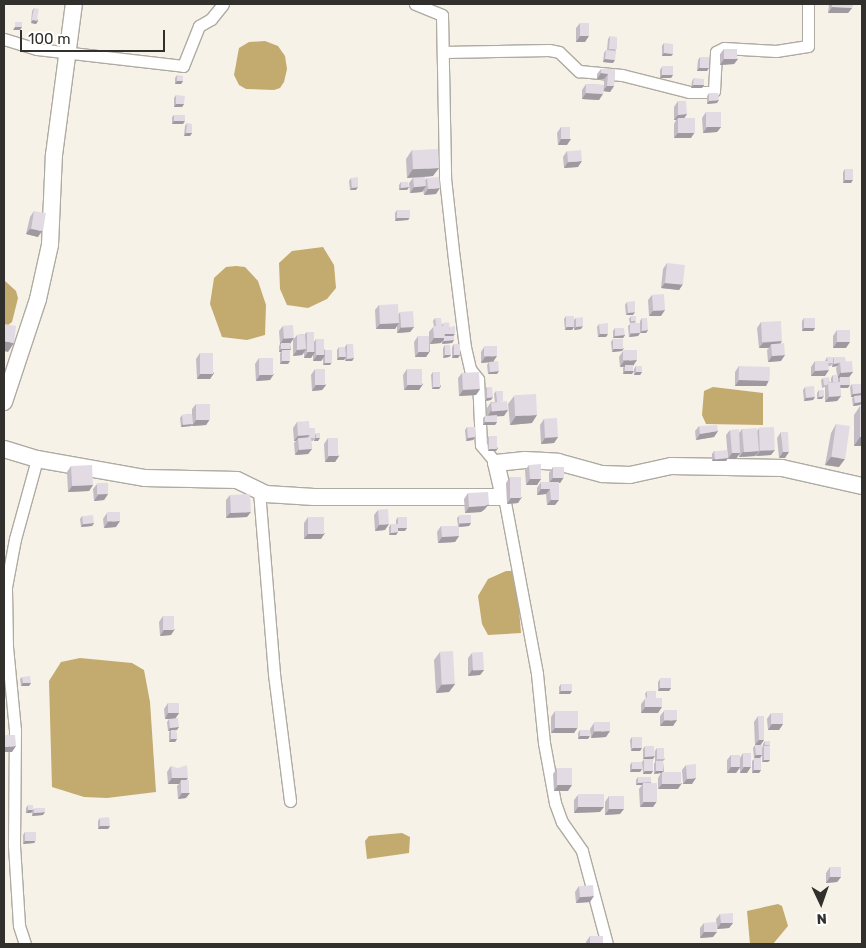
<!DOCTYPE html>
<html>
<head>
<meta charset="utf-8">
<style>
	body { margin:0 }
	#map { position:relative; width:866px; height:948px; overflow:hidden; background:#f7f2e8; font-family:Rubik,sans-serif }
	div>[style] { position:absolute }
	.water>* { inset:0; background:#c3aa6e }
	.roads { filter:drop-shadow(1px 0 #afaba2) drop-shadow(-1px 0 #afaba2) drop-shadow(0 1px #afaba2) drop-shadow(0 -1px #afaba2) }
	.street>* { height:11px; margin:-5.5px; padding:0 5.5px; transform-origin:5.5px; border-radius:5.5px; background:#fff }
	.secondary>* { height:16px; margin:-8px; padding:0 8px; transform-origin:8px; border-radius:8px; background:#fff }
	.wall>* { inset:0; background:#c3bcc4 }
	.shaded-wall>* { inset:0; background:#9f99a0 }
	.building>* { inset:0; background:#e3dbe4; transform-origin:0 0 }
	span { translate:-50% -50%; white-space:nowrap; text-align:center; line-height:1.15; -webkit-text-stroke:4px #fff; paint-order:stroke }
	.frame { position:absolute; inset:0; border:5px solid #32302c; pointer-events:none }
	.north { position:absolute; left:796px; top:878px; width:50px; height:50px; -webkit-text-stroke:4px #fff; paint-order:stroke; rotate:177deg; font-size:14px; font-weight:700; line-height:20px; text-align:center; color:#32302c }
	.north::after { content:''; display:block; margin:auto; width:18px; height:22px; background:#32302c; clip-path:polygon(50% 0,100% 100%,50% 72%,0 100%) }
	.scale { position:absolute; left:20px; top:30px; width:145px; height:22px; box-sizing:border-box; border:2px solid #32302c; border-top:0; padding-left:6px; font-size:15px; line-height:18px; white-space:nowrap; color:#32302c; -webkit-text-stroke:4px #fff; paint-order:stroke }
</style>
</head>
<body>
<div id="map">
	<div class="water">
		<div style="clip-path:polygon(265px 41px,278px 46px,285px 56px,287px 69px,284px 82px,280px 88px,274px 90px,246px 89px,239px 85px,234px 75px,239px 48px,249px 42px)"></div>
		<div style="clip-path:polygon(323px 247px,334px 265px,336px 288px,327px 299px,308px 308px,287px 305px,280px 289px,279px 263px,292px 251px)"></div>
		<div style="clip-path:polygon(236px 266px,245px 267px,258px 281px,266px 305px,265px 335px,247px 340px,222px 337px,210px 304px,214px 278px,226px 267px)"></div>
		<div style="clip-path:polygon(4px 280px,16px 291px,18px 298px,12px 322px,4px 328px)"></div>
		<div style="clip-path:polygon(713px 387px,763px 393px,763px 425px,706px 424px,702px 415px,704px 391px)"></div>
		<div style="clip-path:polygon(506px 571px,516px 571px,521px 633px,488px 635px,482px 624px,478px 596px,488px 579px)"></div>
		<div style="clip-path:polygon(80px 658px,132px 663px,144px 670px,150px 702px,156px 792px,107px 798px,84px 797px,52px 787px,49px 681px,61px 662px)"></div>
		<div style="clip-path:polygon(402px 833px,410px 837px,409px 853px,367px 859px,365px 841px,369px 836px)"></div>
		<div style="clip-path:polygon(778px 904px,782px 906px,788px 926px,773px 944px,750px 944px,747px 911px)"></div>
	</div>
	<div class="roads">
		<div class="street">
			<div style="left:415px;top:4px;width:29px;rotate:22deg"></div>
			<div style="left:442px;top:15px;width:163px;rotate:88.9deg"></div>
			<div style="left:445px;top:178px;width:81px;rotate:83.7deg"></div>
			<div style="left:454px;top:259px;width:89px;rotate:82.9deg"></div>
			<div style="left:465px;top:347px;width:23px;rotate:77deg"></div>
			<div style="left:470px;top:369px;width:13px;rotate:51deg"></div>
			<div style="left:478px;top:379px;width:66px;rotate:87.4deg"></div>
			<div style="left:481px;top:445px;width:23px;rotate:50deg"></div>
			<div style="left:4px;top:39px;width:34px;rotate:17deg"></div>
			<div style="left:37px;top:49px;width:147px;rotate:6.6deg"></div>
			<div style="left:183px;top:66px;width:43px;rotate:-68.2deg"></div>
			<div style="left:199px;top:26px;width:14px;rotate:-30deg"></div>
			<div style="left:211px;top:19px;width:19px;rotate:-51deg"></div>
			<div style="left:444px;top:52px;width:105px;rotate:-1.1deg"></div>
			<div style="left:549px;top:50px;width:10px;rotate:11deg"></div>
			<div style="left:559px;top:52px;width:28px;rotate:44deg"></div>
			<div style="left:579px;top:71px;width:43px;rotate:5.3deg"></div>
			<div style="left:622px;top:75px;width:69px;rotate:14.2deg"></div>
			<div style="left:689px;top:92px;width:21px"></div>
			<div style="left:710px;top:92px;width:4px;rotate:-14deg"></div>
			<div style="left:714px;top:91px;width:39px;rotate:-87deg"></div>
			<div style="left:716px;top:52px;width:9px;rotate:-27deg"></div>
			<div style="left:724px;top:48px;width:52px;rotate:3.3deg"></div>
			<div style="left:776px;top:51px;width:32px;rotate:-9deg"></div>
			<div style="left:808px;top:46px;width:42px;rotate:-90deg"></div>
			<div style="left:259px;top:491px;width:184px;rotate:85.3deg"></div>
			<div style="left:274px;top:674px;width:128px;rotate:82.8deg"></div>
			<div style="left:504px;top:497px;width:180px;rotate:79.4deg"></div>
			<div style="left:537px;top:674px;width:69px;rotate:84.2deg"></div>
			<div style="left:544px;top:743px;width:61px;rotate:79.6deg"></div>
			<div style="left:555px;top:803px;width:20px;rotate:70deg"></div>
			<div style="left:562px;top:822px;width:35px;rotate:55deg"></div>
			<div style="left:582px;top:851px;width:96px;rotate:75deg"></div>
			<div style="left:25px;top:944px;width:20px;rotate:-108deg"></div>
			<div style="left:19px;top:925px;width:80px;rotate:-93.6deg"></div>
			<div style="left:14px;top:845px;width:115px;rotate:-89.5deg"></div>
			<div style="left:15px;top:730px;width:83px;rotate:-95.5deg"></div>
			<div style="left:7px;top:647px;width:60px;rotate:-91deg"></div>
			<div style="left:6px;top:587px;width:49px;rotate:-79.4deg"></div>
			<div style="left:15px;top:539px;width:83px;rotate:-74.6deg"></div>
		</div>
		<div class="secondary">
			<div style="left:4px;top:402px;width:108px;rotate:-71.7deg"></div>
			<div style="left:38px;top:299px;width:55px;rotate:-77.5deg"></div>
			<div style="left:50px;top:245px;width:90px;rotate:-87.5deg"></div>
			<div style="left:54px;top:155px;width:152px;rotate:-82.5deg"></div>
			<div style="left:4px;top:449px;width:34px;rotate:17deg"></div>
			<div style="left:37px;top:459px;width:110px;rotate:10deg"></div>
			<div style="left:145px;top:478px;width:92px;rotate:1.2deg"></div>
			<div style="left:237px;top:480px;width:32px;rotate:26deg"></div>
			<div style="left:266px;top:494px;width:48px;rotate:3.6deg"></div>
			<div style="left:314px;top:497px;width:190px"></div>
			<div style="left:504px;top:497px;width:35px;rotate:-103deg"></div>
			<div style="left:496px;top:463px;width:29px;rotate:-6deg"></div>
			<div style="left:525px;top:460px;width:33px;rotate:3deg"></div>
			<div style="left:558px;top:462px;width:46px;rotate:15.3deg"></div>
			<div style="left:602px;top:474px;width:28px;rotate:2deg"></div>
			<div style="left:630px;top:475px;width:42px;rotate:-12.4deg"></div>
			<div style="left:671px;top:466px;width:111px;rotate:1deg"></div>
			<div style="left:782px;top:468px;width:82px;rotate:12.7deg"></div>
		</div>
	</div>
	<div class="wall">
		<div style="clip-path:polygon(829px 4px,853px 4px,852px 8px,848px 13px,828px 13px)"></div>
		<div style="clip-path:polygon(34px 8px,38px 21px,36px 24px,31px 23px,32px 11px)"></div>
		<div style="clip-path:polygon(580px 23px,585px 42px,576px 42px,576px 28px)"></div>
		<div style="clip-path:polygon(610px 36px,616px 51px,613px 63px,603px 62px,604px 53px,606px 50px,607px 50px,608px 39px)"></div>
		<div style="clip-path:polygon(664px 43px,673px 54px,671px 56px,662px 56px,662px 46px)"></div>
		<div style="clip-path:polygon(724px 49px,738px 59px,734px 64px,720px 65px,720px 54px)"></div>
		<div style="clip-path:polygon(700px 57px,707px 71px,697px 71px,698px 60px)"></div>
		<div style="clip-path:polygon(662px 67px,673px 75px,671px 78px,660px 78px,660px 70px)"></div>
		<div style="clip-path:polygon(601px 69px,615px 69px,614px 86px,610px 92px,603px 91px,599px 100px,582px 99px,582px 90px,586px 84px,604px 85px,604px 79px,597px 79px,597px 74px)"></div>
		<div style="clip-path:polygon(177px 75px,183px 81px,181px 84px,175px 84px,175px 78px)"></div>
		<div style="clip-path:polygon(694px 78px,704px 85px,702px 88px,691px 88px,692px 81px)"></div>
		<div style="clip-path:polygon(709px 93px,717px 103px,707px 104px,707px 96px)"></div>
		<div style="clip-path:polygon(176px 95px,184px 104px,182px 107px,174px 107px,174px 98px)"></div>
		<div style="clip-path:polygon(678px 101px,687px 114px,684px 118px,691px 138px,674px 138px,674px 124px,676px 120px,674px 120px,674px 107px)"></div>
		<div style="clip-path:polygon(706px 112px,721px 127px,717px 132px,703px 133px,702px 118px)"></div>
		<div style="clip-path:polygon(174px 115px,183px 124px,172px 124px,172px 117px)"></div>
		<div style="clip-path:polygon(187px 123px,192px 133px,190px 136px,184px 136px,185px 126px)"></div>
		<div style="clip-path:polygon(561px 127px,567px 145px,558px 145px,557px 133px)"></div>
		<div style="clip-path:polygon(412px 150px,433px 176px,425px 177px,425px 180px,427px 178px,436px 194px,424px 195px,423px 190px,422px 192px,410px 193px,409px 183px,413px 178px,423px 177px,407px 178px,406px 159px)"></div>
		<div style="clip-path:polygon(567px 151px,578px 167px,564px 168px,563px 157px)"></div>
		<div style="clip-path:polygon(845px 169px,851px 183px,843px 183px,843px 172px)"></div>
		<div style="clip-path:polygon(351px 178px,356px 190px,350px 190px,349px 181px)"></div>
		<div style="clip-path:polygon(401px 182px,409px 187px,407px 190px,399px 190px,399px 185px)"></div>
		<div style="clip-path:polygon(397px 210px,410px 217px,408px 220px,395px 221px,395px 213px)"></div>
		<div style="clip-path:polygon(34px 211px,38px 237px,26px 234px,30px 217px)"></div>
		<div style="clip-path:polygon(667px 263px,683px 284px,679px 290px,661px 288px,663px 269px)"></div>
		<div style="clip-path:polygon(652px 295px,661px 316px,649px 316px,648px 300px)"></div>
		<div style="clip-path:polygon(627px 302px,633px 315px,626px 315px,625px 305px)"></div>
		<div style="clip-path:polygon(379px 305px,398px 315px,400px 312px,414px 327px,410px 332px,397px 333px,397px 326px,395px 329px,376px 329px,375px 310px)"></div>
		<div style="clip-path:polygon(566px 316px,574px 320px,576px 318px,581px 329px,574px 330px,574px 327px,572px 330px,565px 330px,564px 319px)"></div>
		<div style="clip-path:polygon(631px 316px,636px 321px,635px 323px,640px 323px,640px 321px,642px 318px,648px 330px,646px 333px,640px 333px,638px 336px,629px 337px,628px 326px,630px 324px,629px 319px)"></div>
		<div style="clip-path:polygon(435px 318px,442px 325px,443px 323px,449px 328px,450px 327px,454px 336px,454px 340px,452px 343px,442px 344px,442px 341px,441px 343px,430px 344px,430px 351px,426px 357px,415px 357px,414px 342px,418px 336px,429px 337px,429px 332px,434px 326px,433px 321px)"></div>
		<div style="clip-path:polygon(804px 318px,815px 328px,813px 331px,802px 331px,802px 321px)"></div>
		<div style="clip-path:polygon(761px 322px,781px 343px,781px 361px,768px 362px,767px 350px,769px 348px,759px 348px,757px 328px)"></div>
		<div style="clip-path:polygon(599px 324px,606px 337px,598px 337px,597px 327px)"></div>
		<div style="clip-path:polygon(283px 326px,290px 343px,291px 349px,290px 350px,288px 364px,280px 364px,280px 353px,281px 352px,279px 352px,279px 346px,280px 344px,279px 331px)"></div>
		<div style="clip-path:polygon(615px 328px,625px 335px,623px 338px,613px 338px,613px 331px)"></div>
		<div style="clip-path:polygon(837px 330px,846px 348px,833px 348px,833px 336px)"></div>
		<div style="clip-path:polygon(307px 332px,314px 342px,316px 339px,325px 350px,330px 365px,323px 365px,323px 359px,321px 361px,313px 361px,313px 354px,311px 358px,304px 358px,304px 353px,302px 355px,293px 356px,293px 340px,297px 335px,305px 334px)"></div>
		<div style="clip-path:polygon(613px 339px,622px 351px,612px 352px,611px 342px)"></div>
		<div style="clip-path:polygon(347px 344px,354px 358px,352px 361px,345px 361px,345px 357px,344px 360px,337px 360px,337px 350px,339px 347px,345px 347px)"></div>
		<div style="clip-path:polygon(454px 344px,458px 358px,452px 358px,452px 347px)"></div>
		<div style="clip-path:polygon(445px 345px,451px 355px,449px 357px,443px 358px,443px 348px)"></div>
		<div style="clip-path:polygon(484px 347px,494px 361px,497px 374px,488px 374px,487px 365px,489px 362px,481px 363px,481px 352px)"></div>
		<div style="clip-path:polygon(623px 351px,633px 366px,632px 374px,623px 374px,623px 368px,624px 366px,620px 367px,619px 357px)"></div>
		<div style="clip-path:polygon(200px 353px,214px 373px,210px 379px,197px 379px,196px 359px)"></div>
		<div style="clip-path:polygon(827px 357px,833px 359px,834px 357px,846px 362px,853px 372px,849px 377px,848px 388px,840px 388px,841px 396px,837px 401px,825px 402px,825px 387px,822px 388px,821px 380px,823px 378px,830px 382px,831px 382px,831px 378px,833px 375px,837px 375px,836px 368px,837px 366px,832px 367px,832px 364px,831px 366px,828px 366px,825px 376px,811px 376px,811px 367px,815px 361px,825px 361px)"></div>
		<div style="clip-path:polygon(259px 358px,270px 380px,256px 381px,255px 364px)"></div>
		<div style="clip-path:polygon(636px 366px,642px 372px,640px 375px,634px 375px,634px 369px)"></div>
		<div style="clip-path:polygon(739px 366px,769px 380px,766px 386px,735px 386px,735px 372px)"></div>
		<div style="clip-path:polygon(315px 369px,326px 385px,322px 390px,312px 391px,311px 375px)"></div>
		<div style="clip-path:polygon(407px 369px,423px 384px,419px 390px,404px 390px,403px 375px)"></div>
		<div style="clip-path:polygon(433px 372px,441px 386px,439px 389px,432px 389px,431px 375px)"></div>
		<div style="clip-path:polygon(462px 373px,480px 389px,476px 395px,459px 396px,458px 378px)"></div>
		<div style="clip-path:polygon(862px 381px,862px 402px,860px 405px,853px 406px,852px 398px,854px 397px,851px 397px,850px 387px,852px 384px,861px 384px)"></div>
		<div style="clip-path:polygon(487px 387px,491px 400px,485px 401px,485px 390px)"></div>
		<div style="clip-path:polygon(805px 387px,815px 397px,813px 400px,804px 401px,803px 390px)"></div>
		<div style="clip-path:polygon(819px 390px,822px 399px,817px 399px,817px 393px)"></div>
		<div style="clip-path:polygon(496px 391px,504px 416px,497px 416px,497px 422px,495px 425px,483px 425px,483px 418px,485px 416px,487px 416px,487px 408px,491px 402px,495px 402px,494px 394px)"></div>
		<div style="clip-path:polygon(514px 396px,532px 423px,510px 425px,508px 404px)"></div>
		<div style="clip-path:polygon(196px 404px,210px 419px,206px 425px,192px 426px,192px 425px,191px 426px,181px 427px,180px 418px,182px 415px,192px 414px,192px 409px)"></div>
		<div style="clip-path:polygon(860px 406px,862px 446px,854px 446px,854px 415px)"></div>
		<div style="clip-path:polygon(544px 419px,558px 437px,554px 443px,541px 444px,540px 425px)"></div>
		<div style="clip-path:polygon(297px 422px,309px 428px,315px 435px,316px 433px,318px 441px,314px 441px,314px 439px,313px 441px,311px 441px,312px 449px,308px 454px,295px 455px,294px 443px,296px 441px,294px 441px,293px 428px)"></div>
		<div style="clip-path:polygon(836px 424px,839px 467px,825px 465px,831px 433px)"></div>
		<div style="clip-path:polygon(699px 426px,718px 431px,714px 437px,696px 440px,695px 431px)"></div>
		<div style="clip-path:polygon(467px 427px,475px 437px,473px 440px,466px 441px,465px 430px)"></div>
		<div style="clip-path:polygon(759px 428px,771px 455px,756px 456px,756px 454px,755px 456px,739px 457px,739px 454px,736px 459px,728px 459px,726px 435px,730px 430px,739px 433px,742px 429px,757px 431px)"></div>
		<div style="clip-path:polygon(781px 432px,785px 458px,779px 458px,777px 438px)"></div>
		<div style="clip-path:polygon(489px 436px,498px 448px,496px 451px,488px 451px,487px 439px)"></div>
		<div style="clip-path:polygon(328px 438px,339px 456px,335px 462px,325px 462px,324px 444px)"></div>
		<div style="clip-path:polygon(714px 451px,728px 458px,726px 461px,712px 461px,712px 454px)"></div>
		<div style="clip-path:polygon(529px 465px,541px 479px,537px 485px,526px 485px,525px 470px)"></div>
		<div style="clip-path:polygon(71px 466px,93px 485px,89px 491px,68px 492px,67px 472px)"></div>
		<div style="clip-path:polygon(553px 467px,564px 477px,560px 483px,559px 483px,555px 505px,547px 505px,546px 494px,537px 495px,537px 488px,541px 482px,549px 482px,549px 473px)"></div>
		<div style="clip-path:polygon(510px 477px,518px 503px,507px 504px,506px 483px)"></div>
		<div style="clip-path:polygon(97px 484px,108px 494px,104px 500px,94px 501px,93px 489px)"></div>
		<div style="clip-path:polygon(468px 493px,485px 509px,481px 512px,465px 513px,464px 499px)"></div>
		<div style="clip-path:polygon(230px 495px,247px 517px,226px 518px,226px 500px)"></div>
		<div style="clip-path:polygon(378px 510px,385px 530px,375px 531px,374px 515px)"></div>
		<div style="clip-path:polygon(107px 513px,116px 527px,104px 528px,103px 519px)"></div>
		<div style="clip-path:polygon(82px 516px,94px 523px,92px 526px,81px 527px,80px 519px)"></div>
		<div style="clip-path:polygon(459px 516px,471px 523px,469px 526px,459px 527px,459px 536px,455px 542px,438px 543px,437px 532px,441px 526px,458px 526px,457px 518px)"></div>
		<div style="clip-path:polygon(308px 517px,321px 539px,304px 539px,304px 523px)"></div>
		<div style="clip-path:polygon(398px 517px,405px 531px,398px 531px,396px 535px,389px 535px,389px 527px,391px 524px,396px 524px,396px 520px)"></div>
		<div style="clip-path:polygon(163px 616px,171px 635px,160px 636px,159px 622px)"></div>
		<div style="clip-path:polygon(440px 652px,455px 684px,449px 692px,436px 693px,434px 660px)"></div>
		<div style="clip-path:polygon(472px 653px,484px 670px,480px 675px,468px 676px,468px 658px)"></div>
		<div style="clip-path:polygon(22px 677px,29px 686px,21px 686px,20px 679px)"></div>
		<div style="clip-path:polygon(660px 679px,671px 688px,669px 691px,658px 691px,658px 682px)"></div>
		<div style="clip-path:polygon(561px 684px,570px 694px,559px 694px,559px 687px)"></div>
		<div style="clip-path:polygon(647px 691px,656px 698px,658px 713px,641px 713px,641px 704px,645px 699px,646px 698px,645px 694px)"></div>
		<div style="clip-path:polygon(168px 703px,179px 713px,175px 719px,165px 719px,164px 709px)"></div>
		<div style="clip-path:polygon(555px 711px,578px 727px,574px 733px,551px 733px,551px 717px)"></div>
		<div style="clip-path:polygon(664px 711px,673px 726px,660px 726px,660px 716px)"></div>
		<div style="clip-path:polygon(771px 713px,783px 724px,779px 730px,768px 730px,767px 719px)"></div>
		<div style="clip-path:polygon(758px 716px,764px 740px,761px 745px,762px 749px,763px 744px,765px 741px,770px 745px,769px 746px,770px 760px,768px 762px,762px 762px,762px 755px,760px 758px,754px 758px,753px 748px,755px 745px,754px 722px)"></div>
		<div style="clip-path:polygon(169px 719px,179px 727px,176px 730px,177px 739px,175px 742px,169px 742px,169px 733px,170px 730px,168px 731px,167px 722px)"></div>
		<div style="clip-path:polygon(594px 723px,606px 737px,591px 738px,590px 729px)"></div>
		<div style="clip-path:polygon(580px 730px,588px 739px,578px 739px,578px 733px)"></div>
		<div style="clip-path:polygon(632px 737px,642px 748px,640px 751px,631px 751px,630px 740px)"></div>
		<div style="clip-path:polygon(645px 746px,653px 759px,653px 771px,651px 774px,643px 774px,642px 762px,644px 759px,643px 759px,643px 749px)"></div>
		<div style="clip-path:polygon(657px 748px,665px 759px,663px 761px,664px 771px,662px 772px,678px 789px,658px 789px,658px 778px,661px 773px,654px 774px,654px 764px,655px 762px,655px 751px)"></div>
		<div style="clip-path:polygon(743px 753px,747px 773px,740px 773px,740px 768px,736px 773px,727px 773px,727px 760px,731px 755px,740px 758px)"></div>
		<div style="clip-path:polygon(754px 759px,761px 770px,759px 773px,752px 773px,752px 761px)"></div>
		<div style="clip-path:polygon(632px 762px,642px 769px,640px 772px,630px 772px,630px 765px)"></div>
		<div style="clip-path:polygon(686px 765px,692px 784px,683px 784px,682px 770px)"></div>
		<div style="clip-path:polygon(171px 766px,186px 780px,186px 798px,178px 799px,177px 786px,179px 784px,168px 784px,167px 772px)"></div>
		<div style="clip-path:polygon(557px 768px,568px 791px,554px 791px,553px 774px)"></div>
		<div style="clip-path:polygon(638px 777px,651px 782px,657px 801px,653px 807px,640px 807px,639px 789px,642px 785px,636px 785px,636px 780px)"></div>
		<div style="clip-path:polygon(578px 795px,600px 812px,574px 813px,574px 800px)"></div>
		<div style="clip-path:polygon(609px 796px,620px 814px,605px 815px,605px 802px)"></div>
		<div style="clip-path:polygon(28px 805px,33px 809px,43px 815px,32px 816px,32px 812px,31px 813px,26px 813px,26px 808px)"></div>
		<div style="clip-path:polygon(100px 818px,110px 826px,108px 829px,98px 829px,98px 821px)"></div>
		<div style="clip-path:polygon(25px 832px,36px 840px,34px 843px,23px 844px,23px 835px)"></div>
		<div style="clip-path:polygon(830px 867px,841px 877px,837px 882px,826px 883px,826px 873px)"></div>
		<div style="clip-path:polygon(579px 886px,590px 902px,576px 903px,575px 892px)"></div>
		<div style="clip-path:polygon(720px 914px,733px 923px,729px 928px,717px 929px,716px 919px)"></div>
		<div style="clip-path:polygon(704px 923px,713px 937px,700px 938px,700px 928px)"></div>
		<div style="clip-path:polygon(590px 936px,604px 944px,586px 944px,586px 942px)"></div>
	</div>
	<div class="shaded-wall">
		<div style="clip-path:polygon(832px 7px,852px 8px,848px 13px,828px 13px)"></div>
		<div style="clip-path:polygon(33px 20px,38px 21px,36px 24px,31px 23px)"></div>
		<div style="clip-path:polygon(15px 27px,22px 27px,20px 30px,13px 30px)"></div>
		<div style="clip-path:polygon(580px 36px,589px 36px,585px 42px,576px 42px)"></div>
		<div style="clip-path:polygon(664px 53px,673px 54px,671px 56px,662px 56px)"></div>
		<div style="clip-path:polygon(605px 59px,615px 60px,613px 63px,603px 62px)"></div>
		<div style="clip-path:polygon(724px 59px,738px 59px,734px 64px,720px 65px)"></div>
		<div style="clip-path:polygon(699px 68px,709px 68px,707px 71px,697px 71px)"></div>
		<div style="clip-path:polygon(601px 73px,608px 74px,604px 79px,597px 79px)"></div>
		<div style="clip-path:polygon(662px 75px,673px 75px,671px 78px,660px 78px)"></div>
		<div style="clip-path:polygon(177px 81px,183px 81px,181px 84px,175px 84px)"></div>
		<div style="clip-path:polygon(693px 85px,704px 85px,702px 88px,691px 88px)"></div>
		<div style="clip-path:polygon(607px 86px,614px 86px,610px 92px,603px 91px)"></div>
		<div style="clip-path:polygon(586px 93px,603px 94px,599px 100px,582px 99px)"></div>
		<div style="clip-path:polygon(719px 100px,717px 103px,707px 104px,709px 101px)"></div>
		<div style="clip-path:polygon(176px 104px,184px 104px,182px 107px,174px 107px)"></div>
		<div style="clip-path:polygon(687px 114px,683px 120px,678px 118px,676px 120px,674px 120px,678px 115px)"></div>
		<div style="clip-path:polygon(174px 121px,185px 121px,183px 124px,172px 124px)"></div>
		<div style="clip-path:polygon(707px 127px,721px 127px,717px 132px,703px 133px)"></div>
		<div style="clip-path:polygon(695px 132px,691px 138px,674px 138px,678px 133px)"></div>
		<div style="clip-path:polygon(186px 133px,192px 133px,190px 136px,184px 136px)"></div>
		<div style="clip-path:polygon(561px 139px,571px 139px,567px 145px,558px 145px)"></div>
		<div style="clip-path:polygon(582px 161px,578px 167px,564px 168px,568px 162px)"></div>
		<div style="clip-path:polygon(439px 168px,433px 176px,407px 178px,413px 169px)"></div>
		<div style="clip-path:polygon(845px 180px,853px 180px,851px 183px,843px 183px)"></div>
		<div style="clip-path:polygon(426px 186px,422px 192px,410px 193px,414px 187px)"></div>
		<div style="clip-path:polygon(358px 187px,356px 190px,350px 190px,352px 188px)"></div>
		<div style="clip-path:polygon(409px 187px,407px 190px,399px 190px,401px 188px)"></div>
		<div style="clip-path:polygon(440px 188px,436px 194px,424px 195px,428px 189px)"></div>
		<div style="clip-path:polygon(410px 217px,408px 220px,395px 221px,397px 218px)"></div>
		<div style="clip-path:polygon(30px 229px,42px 231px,38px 237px,26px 234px)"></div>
		<div style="clip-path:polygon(665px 283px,683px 284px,679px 290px,661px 288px)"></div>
		<div style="clip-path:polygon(665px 310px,661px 316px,649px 316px,653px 311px)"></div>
		<div style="clip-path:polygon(635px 312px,633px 315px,626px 315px,628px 313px)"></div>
		<div style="clip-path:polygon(399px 323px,395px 329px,376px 329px,380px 324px)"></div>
		<div style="clip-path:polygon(583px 326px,581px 329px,574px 330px,576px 327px)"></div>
		<div style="clip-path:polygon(401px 327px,414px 327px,410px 332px,397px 333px)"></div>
		<div style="clip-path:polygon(567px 327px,574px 327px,572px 330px,565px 330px)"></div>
		<div style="clip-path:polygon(804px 328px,815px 328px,813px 331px,802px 331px)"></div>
		<div style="clip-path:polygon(648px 330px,646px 333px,640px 333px,638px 336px,629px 337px,631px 334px,640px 333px,642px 331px)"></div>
		<div style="clip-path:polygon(444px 334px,455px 334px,453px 336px,442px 337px)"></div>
		<div style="clip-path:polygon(600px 334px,608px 334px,606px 337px,598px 337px)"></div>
		<div style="clip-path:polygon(625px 335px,623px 338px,613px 338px,615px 336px)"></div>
		<div style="clip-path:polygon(284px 338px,294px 338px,290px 344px,280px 344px)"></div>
		<div style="clip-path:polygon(434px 338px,445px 338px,441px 343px,430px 344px)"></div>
		<div style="clip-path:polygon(454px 340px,452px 343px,442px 344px,444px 341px)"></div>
		<div style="clip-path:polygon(4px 341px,14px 343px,8px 352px,4px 351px)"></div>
		<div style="clip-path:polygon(782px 341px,778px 347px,771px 344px,769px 348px,759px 348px,763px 343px)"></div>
		<div style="clip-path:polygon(837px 342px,850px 342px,846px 348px,833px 348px)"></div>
		<div style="clip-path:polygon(624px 348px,622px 351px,612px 352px,614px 349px)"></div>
		<div style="clip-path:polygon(281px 349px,291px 349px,289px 351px,282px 350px,281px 352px,279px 352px)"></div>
		<div style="clip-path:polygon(306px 349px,302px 355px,293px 356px,297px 350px)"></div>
		<div style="clip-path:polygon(430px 351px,426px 357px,415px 357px,419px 352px)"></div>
		<div style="clip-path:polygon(308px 352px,315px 352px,311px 358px,304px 358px)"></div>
		<div style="clip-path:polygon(317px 355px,325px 355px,321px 361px,313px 361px)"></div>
		<div style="clip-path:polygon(445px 355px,451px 355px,449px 357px,443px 358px)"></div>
		<div style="clip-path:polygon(454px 355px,460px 355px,458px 358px,452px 358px)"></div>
		<div style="clip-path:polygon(785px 355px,781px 361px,768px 362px,772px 356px)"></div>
		<div style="clip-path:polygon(497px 356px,493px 362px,481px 363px,485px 357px)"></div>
		<div style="clip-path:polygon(339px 357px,346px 357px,344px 360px,337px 360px)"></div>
		<div style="clip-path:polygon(354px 358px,352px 361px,345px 361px,347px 359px)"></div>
		<div style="clip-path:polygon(637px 360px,633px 366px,620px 367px,624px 361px)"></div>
		<div style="clip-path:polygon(282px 361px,290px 361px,288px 364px,280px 364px)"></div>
		<div style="clip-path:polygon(332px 362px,330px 365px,323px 365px,325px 363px)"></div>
		<div style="clip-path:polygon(839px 363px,837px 366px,832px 367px,834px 364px)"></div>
		<div style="clip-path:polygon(829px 370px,825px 376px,811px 376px,815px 371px)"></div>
		<div style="clip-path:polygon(499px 371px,497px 374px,488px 374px,490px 372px)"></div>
		<div style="clip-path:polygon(625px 371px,634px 371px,632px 374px,623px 374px)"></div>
		<div style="clip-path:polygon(636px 372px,642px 372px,640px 375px,634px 375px)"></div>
		<div style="clip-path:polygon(841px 372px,853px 372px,849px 377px,837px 378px)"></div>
		<div style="clip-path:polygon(214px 373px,210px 379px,197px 379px,200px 374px)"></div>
		<div style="clip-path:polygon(274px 374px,270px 380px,256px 381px,260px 375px)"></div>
		<div style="clip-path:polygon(739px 380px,769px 380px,766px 386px,735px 386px)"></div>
		<div style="clip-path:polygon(423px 384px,419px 390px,404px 390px,408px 385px)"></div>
		<div style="clip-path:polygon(316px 385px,326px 385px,322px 390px,312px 391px)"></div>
		<div style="clip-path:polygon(840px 385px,850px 385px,848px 388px,838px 388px)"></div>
		<div style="clip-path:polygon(441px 386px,439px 389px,432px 389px,434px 387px)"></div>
		<div style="clip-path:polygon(480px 389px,476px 395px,459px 396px,463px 390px)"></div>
		<div style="clip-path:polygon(862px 393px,861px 396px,854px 396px,854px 397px,851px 397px,853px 394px)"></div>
		<div style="clip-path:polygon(824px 396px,822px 399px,817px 399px,819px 397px)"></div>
		<div style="clip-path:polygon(841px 396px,837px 401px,825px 402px,829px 397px)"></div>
		<div style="clip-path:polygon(493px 397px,491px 400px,485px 401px,487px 398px)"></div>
		<div style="clip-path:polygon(815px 397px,813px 400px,804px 401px,806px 398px)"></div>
		<div style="clip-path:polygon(862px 402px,860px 405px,853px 406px,855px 403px)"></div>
		<div style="clip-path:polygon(508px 410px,504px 416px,487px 417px,491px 411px)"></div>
		<div style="clip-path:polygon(537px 415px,532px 423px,510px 425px,516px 416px)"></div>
		<div style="clip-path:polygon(210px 419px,206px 425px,192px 426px,196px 420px)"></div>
		<div style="clip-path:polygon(485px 422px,497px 422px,495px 425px,483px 425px)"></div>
		<div style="clip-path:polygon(183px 424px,193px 424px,191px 426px,181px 427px)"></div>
		<div style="clip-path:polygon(718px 431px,714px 437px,696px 440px,700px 434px)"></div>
		<div style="clip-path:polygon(310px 435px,306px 441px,298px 438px,296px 441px,294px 441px,298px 436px)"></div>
		<div style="clip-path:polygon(475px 437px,473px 440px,466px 441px,468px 438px)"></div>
		<div style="clip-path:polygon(558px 437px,554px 443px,541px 444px,545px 438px)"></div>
		<div style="clip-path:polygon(860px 437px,862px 437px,862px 446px,854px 446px)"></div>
		<div style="clip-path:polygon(316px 438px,320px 438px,318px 441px,314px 441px)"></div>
		<div style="clip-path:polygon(498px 448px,496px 451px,488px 451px,490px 449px)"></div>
		<div style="clip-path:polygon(299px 449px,312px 449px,308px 454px,295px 455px)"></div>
		<div style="clip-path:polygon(775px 450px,771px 455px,756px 456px,760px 451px)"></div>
		<div style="clip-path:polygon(759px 451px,755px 456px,739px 457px,743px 452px)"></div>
		<div style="clip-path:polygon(783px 452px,789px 452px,785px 458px,779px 458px)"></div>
		<div style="clip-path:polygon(732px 453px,740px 453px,736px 459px,728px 459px)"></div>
		<div style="clip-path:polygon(329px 456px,339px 456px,335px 462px,325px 462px)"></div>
		<div style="clip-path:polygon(831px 457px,845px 459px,839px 467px,825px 465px)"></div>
		<div style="clip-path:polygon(728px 458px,726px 461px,712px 461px,714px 459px)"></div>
		<div style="clip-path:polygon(564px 477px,560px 483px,549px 483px,553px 478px)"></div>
		<div style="clip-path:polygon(530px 479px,541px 479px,537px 485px,526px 485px)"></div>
		<div style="clip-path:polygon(93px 485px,89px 491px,68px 492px,72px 486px)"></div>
		<div style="clip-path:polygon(541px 489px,550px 489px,546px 494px,537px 495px)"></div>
		<div style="clip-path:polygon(108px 494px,104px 500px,94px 501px,98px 495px)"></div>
		<div style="clip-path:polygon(522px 497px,518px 503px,507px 504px,511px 498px)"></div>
		<div style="clip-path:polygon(551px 500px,559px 500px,555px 505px,547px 505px)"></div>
		<div style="clip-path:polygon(489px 504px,485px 509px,481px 512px,465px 513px,469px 507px)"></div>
		<div style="clip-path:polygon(251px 512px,247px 517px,226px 518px,230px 513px)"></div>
		<div style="clip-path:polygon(120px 521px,116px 527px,104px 528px,108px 522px)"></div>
		<div style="clip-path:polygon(94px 523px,92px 526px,81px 527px,83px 524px)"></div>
		<div style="clip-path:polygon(471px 523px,469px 526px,458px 527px,460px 524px)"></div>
		<div style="clip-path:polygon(389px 524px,385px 530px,375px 531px,379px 525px)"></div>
		<div style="clip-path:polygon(398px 528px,407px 528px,405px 531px,396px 531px)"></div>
		<div style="clip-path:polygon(398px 532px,396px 535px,389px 535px,391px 533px)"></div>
		<div style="clip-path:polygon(325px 533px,321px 539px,304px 539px,308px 534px)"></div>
		<div style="clip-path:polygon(459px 536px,455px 542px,438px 543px,442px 537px)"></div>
		<div style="clip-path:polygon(175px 629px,171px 635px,160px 636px,164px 630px)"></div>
		<div style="clip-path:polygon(472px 670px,484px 670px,480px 675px,468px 676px)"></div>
		<div style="clip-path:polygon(23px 683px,31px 683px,29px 686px,21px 686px)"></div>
		<div style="clip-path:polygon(442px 684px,455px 684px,449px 692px,436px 693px)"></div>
		<div style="clip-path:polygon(660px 688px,671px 688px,669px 691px,658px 691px)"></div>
		<div style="clip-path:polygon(561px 691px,572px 691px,570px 694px,559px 694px)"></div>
		<div style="clip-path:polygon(645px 707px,662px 707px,658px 713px,641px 713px)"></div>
		<div style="clip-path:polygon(168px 713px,179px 713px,175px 719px,165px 719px)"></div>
		<div style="clip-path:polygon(677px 720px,673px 726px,660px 726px,664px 721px)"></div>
		<div style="clip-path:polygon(772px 724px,783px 724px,779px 730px,768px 730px)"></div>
		<div style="clip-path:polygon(179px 727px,177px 730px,168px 731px,170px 728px)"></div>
		<div style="clip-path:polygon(578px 727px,574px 733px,551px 733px,555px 728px)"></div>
		<div style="clip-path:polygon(610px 731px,606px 737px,591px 738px,594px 732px)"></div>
		<div style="clip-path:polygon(580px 736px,590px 736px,588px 739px,578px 739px)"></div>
		<div style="clip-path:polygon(171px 739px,177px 739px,175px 742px,169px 742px)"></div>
		<div style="clip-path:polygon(759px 740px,764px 740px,760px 745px,755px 745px)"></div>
		<div style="clip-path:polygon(16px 746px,12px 752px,4px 752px,4px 747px)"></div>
		<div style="clip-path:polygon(633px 748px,642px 748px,640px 751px,631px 751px)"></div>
		<div style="clip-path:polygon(756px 755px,762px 755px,760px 758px,754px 758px)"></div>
		<div style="clip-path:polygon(655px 756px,653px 759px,643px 759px,645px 757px)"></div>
		<div style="clip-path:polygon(764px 760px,770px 760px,768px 762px,762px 762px)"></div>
		<div style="clip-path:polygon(731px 767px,740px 767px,736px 773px,727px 773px)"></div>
		<div style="clip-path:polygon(744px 767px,751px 767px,747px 773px,740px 773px)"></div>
		<div style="clip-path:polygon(632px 769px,642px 769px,640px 772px,630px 772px)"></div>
		<div style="clip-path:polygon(754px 770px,761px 770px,759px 773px,752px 773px)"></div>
		<div style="clip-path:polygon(645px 771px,653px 771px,651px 774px,643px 774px)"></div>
		<div style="clip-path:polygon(656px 771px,664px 771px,662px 773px,654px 774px)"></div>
		<div style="clip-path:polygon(172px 778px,188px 778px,184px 783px,181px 780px,179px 784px,168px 784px)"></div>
		<div style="clip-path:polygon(696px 778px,692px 784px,683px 784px,687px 779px)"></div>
		<div style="clip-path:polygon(651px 782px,643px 783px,642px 785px,636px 785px,638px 783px)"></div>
		<div style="clip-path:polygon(682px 783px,678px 789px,658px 789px,662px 784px)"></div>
		<div style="clip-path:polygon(558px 785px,572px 785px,568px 791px,554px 791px)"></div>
		<div style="clip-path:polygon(182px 793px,190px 793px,186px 798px,178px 799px)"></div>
		<div style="clip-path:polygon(657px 801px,653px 807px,640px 807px,644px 802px)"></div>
		<div style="clip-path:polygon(578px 807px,604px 807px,600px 812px,574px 813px)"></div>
		<div style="clip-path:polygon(609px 809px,624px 809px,620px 814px,605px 815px)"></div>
		<div style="clip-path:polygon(28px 810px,33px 810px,31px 813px,26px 813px)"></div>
		<div style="clip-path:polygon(45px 812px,43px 815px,32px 816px,34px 813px)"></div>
		<div style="clip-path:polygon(100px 826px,110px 826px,108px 829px,98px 829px)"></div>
		<div style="clip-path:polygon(36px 840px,34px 843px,23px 844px,25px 841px)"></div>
		<div style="clip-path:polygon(830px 877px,841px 877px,837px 882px,826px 883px)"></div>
		<div style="clip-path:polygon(594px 896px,590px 902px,576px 903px,580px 897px)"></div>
		<div style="clip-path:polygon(721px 923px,733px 923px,729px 928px,717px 929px)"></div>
		<div style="clip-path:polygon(704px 932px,717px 932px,713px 937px,700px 938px)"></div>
	</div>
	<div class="building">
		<div style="clip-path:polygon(832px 4px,853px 4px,852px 8px,832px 7px)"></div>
		<div style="left:34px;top:8px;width:5px;height:12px;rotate:11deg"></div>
		<div style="left:15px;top:22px;width:7px;height:5px"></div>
		<div style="left:580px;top:23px;width:9px;height:13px"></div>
		<div style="clip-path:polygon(610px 36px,617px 37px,617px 49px,609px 49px)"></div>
		<div style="clip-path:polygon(664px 43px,673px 44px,673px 54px,664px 53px)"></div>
		<div style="left:724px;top:49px;width:13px;height:10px"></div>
		<div style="left:606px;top:50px;width:10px;height:9px;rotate:6deg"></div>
		<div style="left:700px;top:57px;width:9px;height:11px"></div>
		<div style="left:673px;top:66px;width:9px;height:11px;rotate:90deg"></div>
		<div style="clip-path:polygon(601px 69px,615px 69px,614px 86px,607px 86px,608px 74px,601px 73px)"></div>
		<div style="clip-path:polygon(177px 75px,183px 76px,183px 81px,177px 81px)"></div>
		<div style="clip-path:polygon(694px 78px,704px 79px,704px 85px,693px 85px)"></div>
		<div style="left:586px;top:84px;width:18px;height:9px;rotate:3deg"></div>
		<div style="clip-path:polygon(709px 93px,718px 93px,719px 100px,709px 101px)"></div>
		<div style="clip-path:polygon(176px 95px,185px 96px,184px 104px,176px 104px)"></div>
		<div style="clip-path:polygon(678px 101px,686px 101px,687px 114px,678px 115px)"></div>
		<div style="left:706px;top:112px;width:15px;height:15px"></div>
		<div style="left:174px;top:115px;width:11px;height:6px"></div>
		<div style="left:678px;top:118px;width:17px;height:15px"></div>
		<div style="clip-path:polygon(187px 123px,192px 124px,192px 133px,186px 133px)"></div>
		<div style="left:561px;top:127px;width:9px;height:12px"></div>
		<div style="left:438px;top:149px;width:19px;height:26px;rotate:87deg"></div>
		<div style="left:581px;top:150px;width:11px;height:14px;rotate:85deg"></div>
		<div style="left:845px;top:169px;width:8px;height:11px"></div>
		<div style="clip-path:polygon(358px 177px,358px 187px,352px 188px,351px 178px)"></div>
		<div style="left:425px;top:177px;width:9px;height:12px;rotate:84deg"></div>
		<div style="left:439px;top:177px;width:11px;height:12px;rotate:85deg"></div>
		<div style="clip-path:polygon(401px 182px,408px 182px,409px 187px,401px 188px)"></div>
		<div style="left:397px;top:210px;width:13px;height:8px"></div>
		<div style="left:34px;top:211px;width:12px;height:18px;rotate:9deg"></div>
		<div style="left:667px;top:263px;width:18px;height:20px;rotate:6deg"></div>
		<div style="left:664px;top:294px;width:16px;height:12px;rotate:86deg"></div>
		<div style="clip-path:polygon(635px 301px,635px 312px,628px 313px,627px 302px)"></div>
		<div style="left:398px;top:304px;width:19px;height:19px;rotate:87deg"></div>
		<div style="left:413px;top:311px;width:16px;height:13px;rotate:86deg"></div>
		<div style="left:566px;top:316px;width:8px;height:11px"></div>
		<div style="left:631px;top:316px;width:5px;height:5px"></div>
		<div style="clip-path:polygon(583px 317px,583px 326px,576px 327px,576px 318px)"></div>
		<div style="clip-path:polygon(435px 318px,441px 318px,442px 326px,436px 326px)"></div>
		<div style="clip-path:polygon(642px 318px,647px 318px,648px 330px,642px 331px)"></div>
		<div style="left:804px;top:318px;width:11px;height:10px"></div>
		<div style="left:781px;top:321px;width:20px;height:20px;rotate:87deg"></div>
		<div style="clip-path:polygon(449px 322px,450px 331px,450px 327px,455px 326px,455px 334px,444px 334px,443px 323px)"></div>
		<div style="clip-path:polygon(608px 323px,608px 334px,600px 334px,599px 324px)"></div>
		<div style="left:640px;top:323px;width:10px;height:10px;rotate:90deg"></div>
		<div style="clip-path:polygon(4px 324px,16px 326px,14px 343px,4px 341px)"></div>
		<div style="left:293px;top:325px;width:13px;height:10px;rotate:86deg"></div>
		<div style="clip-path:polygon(433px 326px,444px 326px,445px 338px,434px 338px)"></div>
		<div style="clip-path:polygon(615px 328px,624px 328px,625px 335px,615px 336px)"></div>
		<div style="left:837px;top:330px;width:13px;height:12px"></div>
		<div style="left:307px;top:332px;width:7px;height:20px"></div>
		<div style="clip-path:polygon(305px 334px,306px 349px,297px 350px,297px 335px)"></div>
		<div style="left:418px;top:336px;width:11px;height:16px"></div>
		<div style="clip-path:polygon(444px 336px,454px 336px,454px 340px,444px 341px)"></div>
		<div style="left:316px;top:339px;width:8px;height:16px"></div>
		<div style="left:613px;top:339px;width:10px;height:10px"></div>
		<div style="left:281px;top:343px;width:9px;height:6px"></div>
		<div style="left:784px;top:343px;width:12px;height:13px;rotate:85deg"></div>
		<div style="clip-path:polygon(347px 344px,353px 344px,354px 358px,347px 359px)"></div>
		<div style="left:454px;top:344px;width:6px;height:11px"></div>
		<div style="clip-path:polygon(445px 345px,450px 345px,451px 355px,445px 355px)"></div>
		<div style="left:497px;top:346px;width:10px;height:13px;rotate:90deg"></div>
		<div style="clip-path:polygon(339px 347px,345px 347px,346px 357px,339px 357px)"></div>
		<div style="left:282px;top:350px;width:8px;height:11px"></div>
		<div style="left:325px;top:350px;width:7px;height:13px"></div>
		<div style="left:637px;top:350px;width:10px;height:14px;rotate:90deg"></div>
		<div style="left:200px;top:353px;width:13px;height:21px"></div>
		<div style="clip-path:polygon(827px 357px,833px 357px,833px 363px,828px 363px)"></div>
		<div style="clip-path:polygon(834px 357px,845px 357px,846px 362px,840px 362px,839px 363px,834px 364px)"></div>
		<div style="left:259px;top:358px;width:14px;height:17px"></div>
		<div style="left:498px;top:361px;width:10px;height:9px;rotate:84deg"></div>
		<div style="clip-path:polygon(815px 361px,828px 361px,829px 370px,815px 371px)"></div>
		<div style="left:852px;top:361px;width:11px;height:12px;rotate:85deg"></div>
		<div style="left:625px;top:365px;width:8px;height:6px"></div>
		<div style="left:636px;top:366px;width:6px;height:6px"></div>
		<div style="left:739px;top:366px;width:31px;height:14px;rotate:2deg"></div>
		<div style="left:315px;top:369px;width:10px;height:16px"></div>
		<div style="left:407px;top:369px;width:15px;height:16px"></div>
		<div style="left:433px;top:372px;width:7px;height:15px"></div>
		<div style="left:479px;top:372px;width:17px;height:17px;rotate:87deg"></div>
		<div style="left:833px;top:375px;width:5px;height:7px"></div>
		<div style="clip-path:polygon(829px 377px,830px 382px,828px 383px,827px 385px,824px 385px,823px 378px)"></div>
		<div style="left:850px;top:377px;width:8px;height:10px;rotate:90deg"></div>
		<div style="left:840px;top:382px;width:14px;height:12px;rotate:86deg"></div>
		<div style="clip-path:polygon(852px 384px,862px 384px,862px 393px,853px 394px)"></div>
		<div style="left:814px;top:386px;width:11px;height:9px;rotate:85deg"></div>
		<div style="clip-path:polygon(487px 387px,492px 387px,493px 397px,487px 398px)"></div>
		<div style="clip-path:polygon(819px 390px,824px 390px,824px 396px,819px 397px)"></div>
		<div style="clip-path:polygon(496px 391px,503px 391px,503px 401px,497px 402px)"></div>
		<div style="left:536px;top:394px;width:21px;height:22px;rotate:87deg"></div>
		<div style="clip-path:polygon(862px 395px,862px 402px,855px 403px,854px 396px)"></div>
		<div style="left:507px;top:401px;width:9px;height:16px;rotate:84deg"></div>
		<div style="left:196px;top:404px;width:14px;height:16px"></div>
		<div style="left:860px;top:406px;width:2px;height:31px"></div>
		<div style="left:192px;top:414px;width:10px;height:10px;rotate:84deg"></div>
		<div style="clip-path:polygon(497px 415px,497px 422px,485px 422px,485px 416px)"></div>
		<div style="left:557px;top:418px;width:19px;height:13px;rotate:87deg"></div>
		<div style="left:309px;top:421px;width:14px;height:12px;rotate:86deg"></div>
		<div style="left:836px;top:424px;width:14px;height:33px;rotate:8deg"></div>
		<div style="clip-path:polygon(717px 425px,718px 431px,700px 434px,699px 426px)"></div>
		<div style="clip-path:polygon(467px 427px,475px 427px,475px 437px,468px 438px)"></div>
		<div style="left:774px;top:427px;width:23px;height:15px;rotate:88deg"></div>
		<div style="clip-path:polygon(309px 428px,315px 428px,315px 438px,311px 438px,311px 437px,308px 437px,310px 435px)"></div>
		<div style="left:757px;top:428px;width:23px;height:15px;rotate:85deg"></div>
		<div style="clip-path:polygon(739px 429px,740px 453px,732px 453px,730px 430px)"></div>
		<div style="clip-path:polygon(781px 432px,788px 432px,789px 452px,783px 452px)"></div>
		<div style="left:316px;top:433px;width:4px;height:5px"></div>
		<div style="left:489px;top:436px;width:8px;height:13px"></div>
		<div style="left:311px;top:437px;width:12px;height:13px;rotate:85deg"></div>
		<div style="left:328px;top:438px;width:10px;height:18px"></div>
		<div style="left:727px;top:450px;width:8px;height:13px;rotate:83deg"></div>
		<div style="clip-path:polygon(541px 464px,541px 479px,530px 479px,529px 465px)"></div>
		<div style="left:92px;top:465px;width:20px;height:21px;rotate:87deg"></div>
		<div style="left:553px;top:467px;width:11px;height:11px"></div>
		<div style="left:510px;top:477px;width:11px;height:21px"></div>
		<div style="clip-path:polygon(541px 482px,559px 482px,559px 500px,551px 500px,550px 489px,541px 489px)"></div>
		<div style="left:108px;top:483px;width:11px;height:11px;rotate:90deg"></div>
		<div style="clip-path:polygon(488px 492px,489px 504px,485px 506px,469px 507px,468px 493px)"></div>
		<div style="left:250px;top:494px;width:18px;height:20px;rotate:87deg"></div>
		<div style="left:388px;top:509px;width:15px;height:10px;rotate:86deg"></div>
		<div style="left:120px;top:512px;width:9px;height:13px;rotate:90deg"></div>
		<div style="left:93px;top:515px;width:8px;height:11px;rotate:83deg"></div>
		<div style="left:471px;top:515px;width:8px;height:12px;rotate:90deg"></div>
		<div style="left:308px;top:517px;width:16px;height:17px"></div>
		<div style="clip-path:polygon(398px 517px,407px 517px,407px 528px,398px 528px,398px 532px,391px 533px,391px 524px,398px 524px)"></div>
		<div style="clip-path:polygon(441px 526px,459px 526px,459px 536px,442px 537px)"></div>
		<div style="left:163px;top:616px;width:11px;height:14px"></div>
		<div style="left:453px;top:651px;width:33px;height:13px;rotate:87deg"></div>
		<div style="left:483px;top:652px;width:18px;height:11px;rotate:87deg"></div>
		<div style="clip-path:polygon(30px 676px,31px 683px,23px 683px,22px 677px)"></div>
		<div style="left:671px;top:678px;width:10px;height:11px;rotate:90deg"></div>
		<div style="left:561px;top:684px;width:11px;height:7px"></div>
		<div style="left:647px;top:691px;width:9px;height:7px"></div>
		<div style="left:662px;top:698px;width:9px;height:17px;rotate:90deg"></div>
		<div style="left:168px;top:703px;width:11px;height:10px"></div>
		<div style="left:677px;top:710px;width:10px;height:13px;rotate:90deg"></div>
		<div style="left:555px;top:711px;width:23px;height:17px"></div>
		<div style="left:771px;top:713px;width:12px;height:11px"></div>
		<div style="clip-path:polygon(758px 716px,764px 716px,764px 740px,759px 740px)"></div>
		<div style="left:178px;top:718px;width:9px;height:9px;rotate:84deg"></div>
		<div style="left:610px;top:722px;width:9px;height:16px;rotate:90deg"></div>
		<div style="clip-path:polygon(171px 730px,176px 730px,177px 739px,171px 739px)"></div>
		<div style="left:580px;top:730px;width:10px;height:6px"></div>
		<div style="clip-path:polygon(4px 735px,15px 735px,16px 746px,4px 747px)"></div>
		<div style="left:632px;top:737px;width:10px;height:11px"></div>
		<div style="left:765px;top:741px;width:5px;height:4px"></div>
		<div style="clip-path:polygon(755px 745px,762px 745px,762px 755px,756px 755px)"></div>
		<div style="clip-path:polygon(645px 746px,654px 746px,655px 756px,645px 757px)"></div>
		<div style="left:770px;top:746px;width:14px;height:6px;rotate:90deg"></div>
		<div style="left:657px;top:748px;width:7px;height:11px"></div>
		<div style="left:743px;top:753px;width:8px;height:14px"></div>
		<div style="left:731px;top:755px;width:9px;height:12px"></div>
		<div style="left:761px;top:758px;width:12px;height:7px;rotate:90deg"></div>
		<div style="left:644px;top:759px;width:9px;height:12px"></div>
		<div style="left:656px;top:761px;width:7px;height:10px"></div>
		<div style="left:632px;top:762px;width:10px;height:7px"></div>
		<div style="clip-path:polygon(696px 764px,696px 778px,687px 779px,686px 765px)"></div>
		<div style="clip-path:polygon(187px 765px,188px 778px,172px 778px,171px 766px,178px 768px)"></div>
		<div style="left:557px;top:768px;width:15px;height:17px"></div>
		<div style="left:662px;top:772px;width:19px;height:12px"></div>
		<div style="clip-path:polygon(638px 777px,651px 777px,651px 782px,638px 783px)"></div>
		<div style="left:181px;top:780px;width:8px;height:13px"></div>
		<div style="left:643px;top:783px;width:14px;height:19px"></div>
		<div style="left:604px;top:794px;width:13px;height:26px;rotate:90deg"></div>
		<div style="left:609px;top:796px;width:15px;height:13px"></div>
		<div style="left:28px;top:805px;width:5px;height:5px"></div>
		<div style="clip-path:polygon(34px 808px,45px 808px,45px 812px,34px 813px)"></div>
		<div style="clip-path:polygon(109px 817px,110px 826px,100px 826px,100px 818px)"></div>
		<div style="left:25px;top:832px;width:11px;height:9px"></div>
		<div style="left:830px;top:867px;width:11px;height:10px"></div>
		<div style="left:593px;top:885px;width:11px;height:14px;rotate:85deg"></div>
		<div style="clip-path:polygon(733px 913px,733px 923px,721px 923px,720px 914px)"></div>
		<div style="clip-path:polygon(716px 922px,717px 932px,704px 932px,704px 923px)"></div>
		<div style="left:590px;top:936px;width:13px;height:8px"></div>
	</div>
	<div class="frame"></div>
	<div class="north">N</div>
	<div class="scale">100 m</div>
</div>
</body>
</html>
